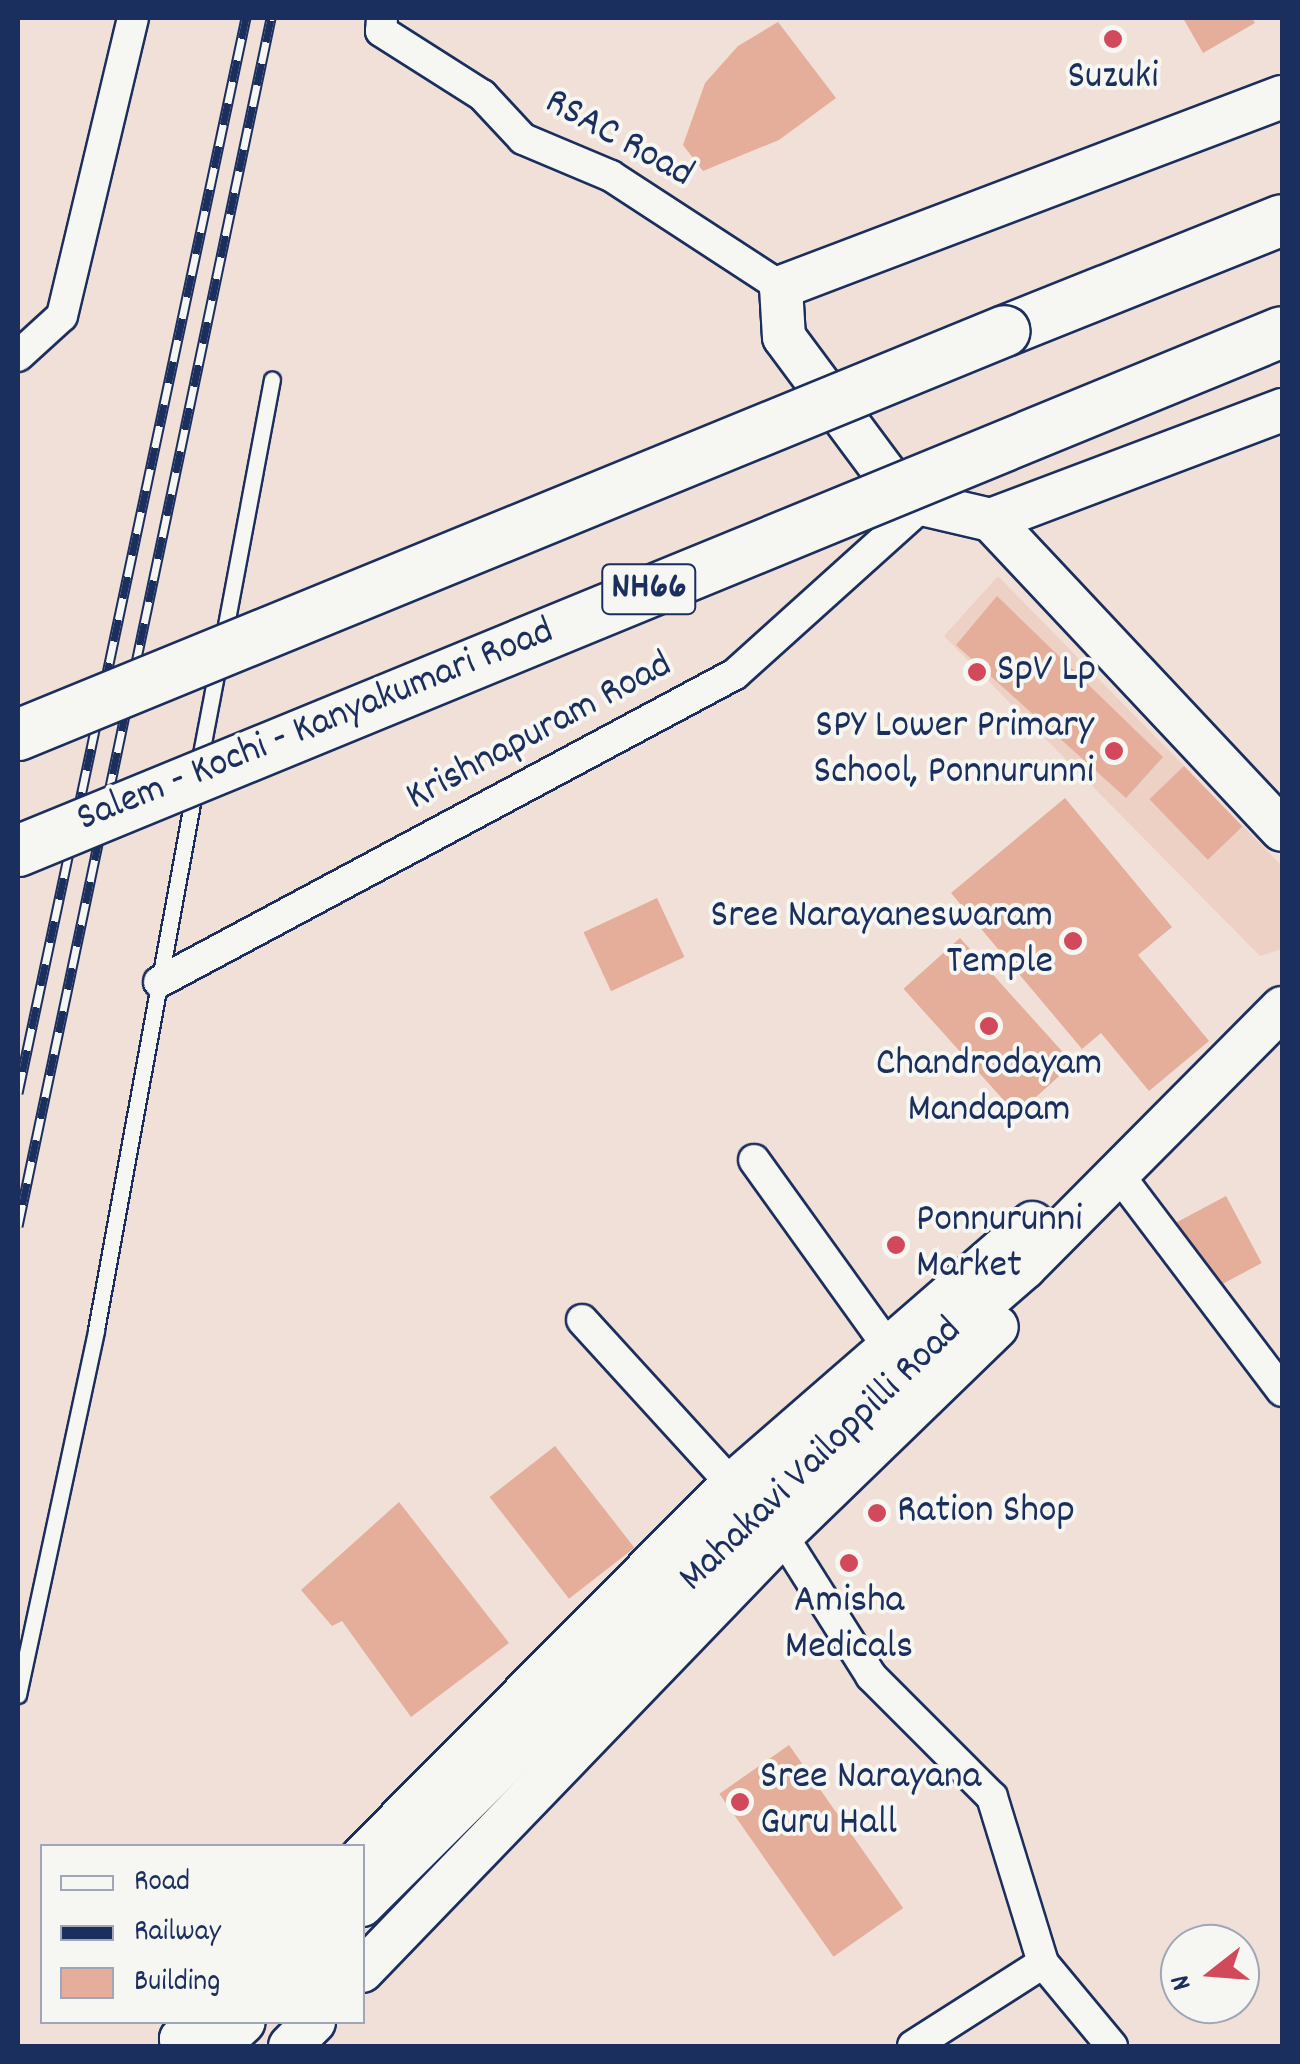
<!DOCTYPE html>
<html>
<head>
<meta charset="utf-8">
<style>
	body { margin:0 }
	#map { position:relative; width:1300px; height:2064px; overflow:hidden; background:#f1e0d8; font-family:Dekko,sans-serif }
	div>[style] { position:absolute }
	.built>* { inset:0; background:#edd1c5 }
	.building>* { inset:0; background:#e4ae9a; transform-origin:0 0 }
	.roads { filter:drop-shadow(2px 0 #1b2f5e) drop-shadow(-2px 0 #1b2f5e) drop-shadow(0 2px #1b2f5e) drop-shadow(0 -2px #1b2f5e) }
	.service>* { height:15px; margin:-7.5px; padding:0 7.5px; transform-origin:7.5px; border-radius:7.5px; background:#f6f6f2 }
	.minor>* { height:30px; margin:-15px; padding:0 15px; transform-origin:15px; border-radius:15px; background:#f6f6f2 }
	.secondary>* { height:42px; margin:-21px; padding:0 21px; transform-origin:21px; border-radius:21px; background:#f6f6f2 }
	.trunk>* { height:50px; margin:-25px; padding:0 25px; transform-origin:25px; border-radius:25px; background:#f6f6f2 }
	.rail>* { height:11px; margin-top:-5.5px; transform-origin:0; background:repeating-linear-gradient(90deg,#f6f6f2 0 22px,#1b2f5e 0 44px); box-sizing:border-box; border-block:2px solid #1b2f5e }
	.bridges { filter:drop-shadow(2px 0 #1b2f5e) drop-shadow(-2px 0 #1b2f5e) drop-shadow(0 2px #1b2f5e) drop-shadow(0 -2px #1b2f5e) }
	.trunk-bridge>* { height:50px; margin:-25px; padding:0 25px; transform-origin:25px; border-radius:25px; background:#f6f6f2 }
	.dots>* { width:28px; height:28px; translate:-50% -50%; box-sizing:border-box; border:5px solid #f6f6f2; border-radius:50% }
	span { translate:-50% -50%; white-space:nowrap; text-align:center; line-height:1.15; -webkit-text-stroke:8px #f6f6f2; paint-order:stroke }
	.shield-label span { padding:2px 8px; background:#f6f6f2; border:2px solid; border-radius:8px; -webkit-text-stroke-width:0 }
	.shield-label { font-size:38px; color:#1b2f5e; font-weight:700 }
	.poi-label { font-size:40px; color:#1b2f5e }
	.left { translate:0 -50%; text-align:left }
	.right { translate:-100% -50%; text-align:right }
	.street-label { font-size:40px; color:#1b2f5e }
	.frame { position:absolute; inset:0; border:20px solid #1b2f5e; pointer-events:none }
	.legend { position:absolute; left:40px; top:1844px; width:325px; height:180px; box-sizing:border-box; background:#f6f6f2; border:2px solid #9ea6b7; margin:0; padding:12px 18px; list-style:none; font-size:30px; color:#1b2f5e }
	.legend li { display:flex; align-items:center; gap:20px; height:50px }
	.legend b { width:50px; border:2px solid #9ea6b7 }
	.north { position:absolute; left:1160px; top:1924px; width:100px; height:100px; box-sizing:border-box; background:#f6f6f2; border:2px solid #9ea6b7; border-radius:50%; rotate:253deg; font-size:28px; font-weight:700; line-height:40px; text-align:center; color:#1b2f5e }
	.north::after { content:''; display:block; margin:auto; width:35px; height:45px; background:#d1495b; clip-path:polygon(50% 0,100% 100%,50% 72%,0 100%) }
</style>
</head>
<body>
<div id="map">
	<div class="built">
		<div style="clip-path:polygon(998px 576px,1282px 866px,1282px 949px,1260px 956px,944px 636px)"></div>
	</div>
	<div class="building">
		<div style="clip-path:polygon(1183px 18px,1252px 18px,1255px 23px,1203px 53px)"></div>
		<div style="clip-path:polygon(778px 22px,836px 98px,779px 140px,703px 171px,683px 145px,705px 83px,738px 46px)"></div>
		<div style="clip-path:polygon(997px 596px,1163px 757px,1126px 798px,956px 645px)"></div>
		<div style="left:1184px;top:766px;width:84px;height:48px;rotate:46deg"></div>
		<div style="clip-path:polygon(1065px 798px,1172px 927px,1138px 955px,1209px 1041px,1149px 1091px,1101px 1033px,1082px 1049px,951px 893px)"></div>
		<div style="left:657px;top:898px;width:65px;height:81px;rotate:65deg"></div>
		<div style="left:960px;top:938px;width:169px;height:76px;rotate:48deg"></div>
		<div style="left:1226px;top:1196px;width:76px;height:60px;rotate:62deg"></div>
		<div style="left:555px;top:1446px;width:129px;height:83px;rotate:52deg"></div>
		<div style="clip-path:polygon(399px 1502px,509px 1643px,411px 1717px,342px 1621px,332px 1626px,301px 1590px)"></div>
		<div style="left:789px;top:1745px;width:199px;height:85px;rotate:55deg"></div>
	</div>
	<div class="roads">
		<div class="service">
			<div style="left:223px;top:641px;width:266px;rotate:-79.4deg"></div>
			<div style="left:199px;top:764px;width:102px;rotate:-79.2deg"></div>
			<div style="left:18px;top:1695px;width:373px;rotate:-77.9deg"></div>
			<div style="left:96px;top:1330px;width:552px;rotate:-79.67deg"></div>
		</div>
		<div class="minor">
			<div style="left:382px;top:18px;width:13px;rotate:94deg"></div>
			<div style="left:381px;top:31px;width:120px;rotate:32.4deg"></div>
			<div style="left:482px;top:95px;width:60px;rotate:47deg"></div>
			<div style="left:523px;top:139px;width:95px;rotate:22.8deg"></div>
			<div style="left:611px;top:176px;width:203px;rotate:33.1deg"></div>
			<div style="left:18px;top:356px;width:59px;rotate:-42.3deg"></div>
			<div style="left:62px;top:316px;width:306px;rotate:-76.6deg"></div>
			<div style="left:159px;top:982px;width:653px;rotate:-28.13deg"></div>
			<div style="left:735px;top:674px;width:254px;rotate:-42deg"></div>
			<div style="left:754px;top:1160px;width:226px;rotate:54.3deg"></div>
			<div style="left:1118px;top:1174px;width:272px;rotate:52.9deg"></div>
			<div style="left:582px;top:1320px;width:222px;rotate:47.6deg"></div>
			<div style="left:782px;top:1535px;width:167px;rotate:57.7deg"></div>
			<div style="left:871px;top:1676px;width:171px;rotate:45deg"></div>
			<div style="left:992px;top:1797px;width:174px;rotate:72.9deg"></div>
			<div style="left:1043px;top:1963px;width:108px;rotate:50.3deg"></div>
			<div style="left:913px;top:2046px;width:154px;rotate:-32.6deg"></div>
		</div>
		<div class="secondary">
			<div style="left:1282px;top:97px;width:536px;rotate:159.23deg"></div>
			<div style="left:781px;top:287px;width:50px;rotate:86.6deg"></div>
			<div style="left:784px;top:337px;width:203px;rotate:53.4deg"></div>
			<div style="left:905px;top:500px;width:88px;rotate:13.1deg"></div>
			<div style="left:991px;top:520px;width:311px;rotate:-20.7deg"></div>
			<div style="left:991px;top:520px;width:425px;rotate:46.8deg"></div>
			<div style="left:362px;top:1857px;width:525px;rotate:-45.23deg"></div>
			<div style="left:732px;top:1484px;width:398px;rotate:-41deg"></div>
			<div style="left:362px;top:1905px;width:697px;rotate:-44.83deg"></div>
			<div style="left:856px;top:1414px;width:224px;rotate:-41deg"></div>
			<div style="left:1025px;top:1267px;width:365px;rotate:-45.2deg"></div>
			<div style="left:362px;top:1971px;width:605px;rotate:-46.07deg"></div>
			<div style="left:782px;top:1535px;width:299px;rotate:-44.1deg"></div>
			<div style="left:188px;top:2046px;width:10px;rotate:-135deg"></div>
			<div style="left:181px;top:2039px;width:25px;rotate:-43deg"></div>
			<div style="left:218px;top:2046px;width:35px;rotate:-43deg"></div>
			<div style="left:290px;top:2046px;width:34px;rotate:-45deg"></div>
		</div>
		<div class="trunk">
			<div style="left:1005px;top:331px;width:298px;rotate:-21.8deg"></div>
		</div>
	</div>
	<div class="rail">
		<div style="left:18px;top:1093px;width:1099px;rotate:-78.03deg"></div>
		<div style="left:18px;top:1226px;width:1234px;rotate:-78.17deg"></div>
	</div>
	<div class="bridges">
		<div class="trunk-bridge">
			<div style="left:18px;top:735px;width:1066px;rotate:-22.26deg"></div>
			<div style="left:18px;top:851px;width:1366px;rotate:-22.32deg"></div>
		</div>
	</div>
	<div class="dots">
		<div style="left:1113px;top:39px;background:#d1495b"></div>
		<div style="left:977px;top:672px;background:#d1495b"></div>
		<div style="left:1114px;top:751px;background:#d1495b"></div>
		<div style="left:1073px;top:941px;background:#d1495b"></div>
		<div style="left:989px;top:1026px;background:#d1495b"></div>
		<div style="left:896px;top:1245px;background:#d1495b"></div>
		<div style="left:877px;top:1513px;background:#d1495b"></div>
		<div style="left:849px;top:1563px;background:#d1495b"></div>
		<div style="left:740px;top:1802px;background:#d1495b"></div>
	</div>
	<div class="shield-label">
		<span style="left:649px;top:589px">NH66</span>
	</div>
	<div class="poi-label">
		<span style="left:1113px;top:79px">Suzuki</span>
		<span class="left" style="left:997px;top:672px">SpV Lp</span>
		<span class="right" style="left:1094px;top:751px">SPY Lower Primary<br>School, Ponnurunni</span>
		<span class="right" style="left:1053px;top:941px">Sree Narayaneswaram<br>Temple</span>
		<span style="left:989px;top:1089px">Chandrodayam<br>Mandapam</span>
		<span class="left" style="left:916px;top:1245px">Ponnurunni<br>Market</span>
		<span class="left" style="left:897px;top:1513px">Ration Shop</span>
		<span style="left:849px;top:1626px">Amisha<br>Medicals</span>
		<span class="left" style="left:760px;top:1802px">Sree Narayana<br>Guru Hall</span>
	</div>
	<div class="street-label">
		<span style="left:618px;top:140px;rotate:29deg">RSAC Road</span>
		<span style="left:316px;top:727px;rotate:-22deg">Salem - Kochi - Kanyakumari Road</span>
		<span style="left:540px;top:733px;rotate:-28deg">Krishnapuram Road</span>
		<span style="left:822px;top:1456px;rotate:-44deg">Mahakavi Vailoppilli Road</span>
	</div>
	<div class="frame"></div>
	<ul class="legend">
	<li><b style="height:12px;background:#f6f6f2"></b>Road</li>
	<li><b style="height:12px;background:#1b2f5e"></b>Railway</li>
	<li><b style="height:28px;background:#e4ae9a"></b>Building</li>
	</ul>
	<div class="north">N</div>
</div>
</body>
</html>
